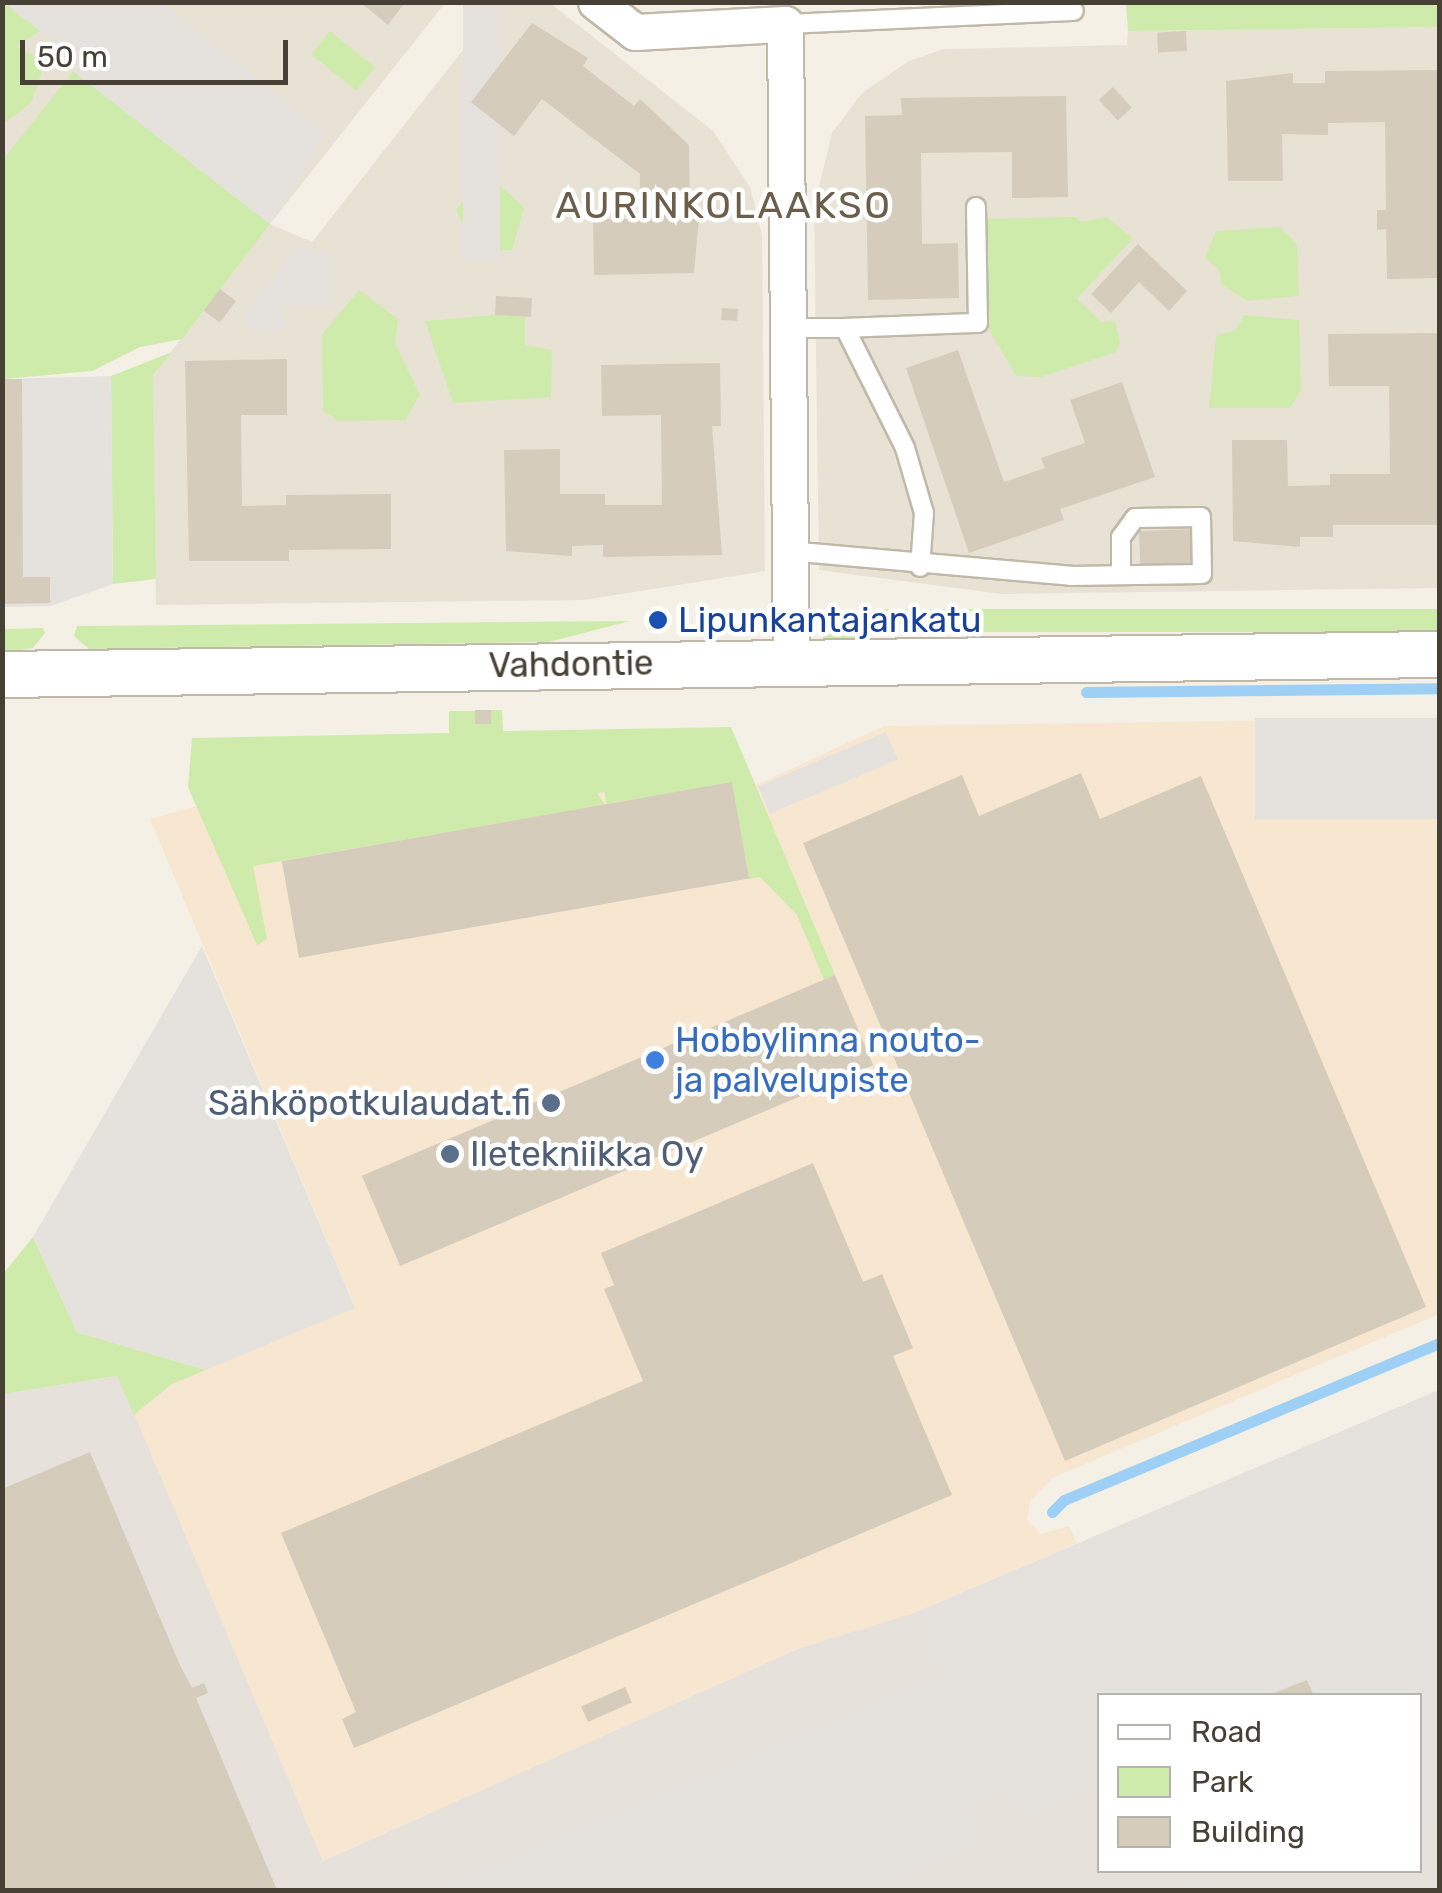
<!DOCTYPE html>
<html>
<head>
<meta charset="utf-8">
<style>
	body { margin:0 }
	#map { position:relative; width:1442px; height:1893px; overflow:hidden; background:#f4f0e6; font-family:Rubik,sans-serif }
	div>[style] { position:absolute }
	.residential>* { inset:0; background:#e8e2d4 }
	.commercial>* { inset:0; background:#f7e7d0 }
	.industrial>* { inset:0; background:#e6e1db }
	.green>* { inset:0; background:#ceebac; transform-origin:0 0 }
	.parking>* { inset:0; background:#e5e2de; transform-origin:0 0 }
	.stream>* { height:11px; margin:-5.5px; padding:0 5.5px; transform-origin:5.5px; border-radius:5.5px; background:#9ed0f5 }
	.building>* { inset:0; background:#d6ccbb; transform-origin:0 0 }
	.roads { filter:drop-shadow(2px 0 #c0b8a8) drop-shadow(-2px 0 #c0b8a8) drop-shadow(0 2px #c0b8a8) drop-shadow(0 -2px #c0b8a8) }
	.service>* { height:18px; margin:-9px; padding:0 9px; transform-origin:9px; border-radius:9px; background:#fff }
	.minor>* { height:35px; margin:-17.5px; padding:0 17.5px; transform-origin:17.5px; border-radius:17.5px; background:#fff }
	.tertiary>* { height:45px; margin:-22.5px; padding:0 22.5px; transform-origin:22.5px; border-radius:22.5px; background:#fff }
	.dots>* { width:28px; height:28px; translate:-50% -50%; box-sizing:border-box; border:5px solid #fff; border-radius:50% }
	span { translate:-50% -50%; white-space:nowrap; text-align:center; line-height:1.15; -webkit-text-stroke:9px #fff; paint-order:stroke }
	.transit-label { font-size:35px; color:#164399 }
	.left { translate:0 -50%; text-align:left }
	.street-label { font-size:35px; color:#474035 }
	.shop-label { font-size:35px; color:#366cbe }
	.service-label { font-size:35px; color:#4e5e75 }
	.right { translate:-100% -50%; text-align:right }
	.neighbourhood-label { font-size:38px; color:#6b5e4b; letter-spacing:2.5px }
	.frame { position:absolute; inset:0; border:5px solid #474035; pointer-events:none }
	.legend { position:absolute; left:1097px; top:1693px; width:325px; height:180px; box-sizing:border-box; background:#fff; border:2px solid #b5b3ae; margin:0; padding:12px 18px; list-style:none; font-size:30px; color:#474035 }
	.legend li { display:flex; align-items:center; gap:20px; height:50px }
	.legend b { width:50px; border:2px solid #b5b3ae }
	.scale { position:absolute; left:20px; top:40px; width:268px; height:45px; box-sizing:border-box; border:5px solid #474035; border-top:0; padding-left:12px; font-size:30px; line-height:35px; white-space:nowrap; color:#474035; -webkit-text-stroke:8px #fff; paint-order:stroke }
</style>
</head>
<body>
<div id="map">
	<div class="residential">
		<div style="clip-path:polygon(3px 3px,445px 3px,270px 224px,312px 242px,500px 3px,550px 3px,713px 131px,750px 187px,762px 235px,765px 571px,584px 600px,156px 605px,153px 375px,270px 224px,73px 71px,3px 161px)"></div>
		<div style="clip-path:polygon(1439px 27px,1439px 588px,1002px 594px,819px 570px,814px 207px,832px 133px,862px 93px,909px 61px,944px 49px,1127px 45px,1128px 31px)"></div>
	</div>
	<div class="commercial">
		<div style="clip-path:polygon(1439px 718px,1439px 1314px,1052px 1478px,1030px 1501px,1027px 1520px,1041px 1534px,1069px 1526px,1077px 1543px,914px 1613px,800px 1648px,323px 1861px,134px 1415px,172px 1384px,355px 1307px,150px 819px,240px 794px,731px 727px,756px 785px,884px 726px)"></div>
	</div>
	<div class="industrial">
		<div style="clip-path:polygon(evenodd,118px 1376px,323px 1861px,800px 1648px,914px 1613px,1439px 1390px,1439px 1890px,3px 1890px,3px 1394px,118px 1376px,1100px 1696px,1420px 1696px,1420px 1870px,1100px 1870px,1100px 1696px)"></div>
	</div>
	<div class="green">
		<div style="clip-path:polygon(4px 3px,40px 31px,16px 46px,33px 55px,42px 71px,31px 103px,3px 124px)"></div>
		<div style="clip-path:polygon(1126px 3px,1439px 3px,1439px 27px,1128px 31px)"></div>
		<div style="left:330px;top:31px;width:58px;height:30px;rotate:39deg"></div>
		<div style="clip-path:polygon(73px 71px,270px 224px,182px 339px,140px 347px,92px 371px,3px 379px,2px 161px)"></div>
		<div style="clip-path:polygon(486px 172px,524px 208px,512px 250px,476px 251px,456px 210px)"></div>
		<div style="clip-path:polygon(1076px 217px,1081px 222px,1106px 217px,1133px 238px,1077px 299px,1101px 322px,1115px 321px,1120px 342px,1116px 352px,1041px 377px,1016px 376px,981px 315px,977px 219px)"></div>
		<div style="clip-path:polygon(1280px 227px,1297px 244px,1299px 296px,1247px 301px,1222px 285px,1219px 269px,1205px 258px,1216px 231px)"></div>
		<div style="clip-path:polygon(359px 290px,398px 319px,395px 344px,420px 395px,405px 420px,338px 421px,323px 410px,322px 335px)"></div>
		<div style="clip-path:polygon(495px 315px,525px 317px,525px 345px,552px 350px,551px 397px,453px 403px,425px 321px)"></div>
		<div style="clip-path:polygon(1244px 315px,1299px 320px,1301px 390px,1290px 408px,1209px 408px,1216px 336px,1236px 330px)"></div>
		<div style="clip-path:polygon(172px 352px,153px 375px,156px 579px,113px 584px,111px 376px)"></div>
		<div style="left:1439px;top:609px;width:23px;height:560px;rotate:90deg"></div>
		<div style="clip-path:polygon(858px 618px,860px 639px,824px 639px,813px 626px)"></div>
		<div style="clip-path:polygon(630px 621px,549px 642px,89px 649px,74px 636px,77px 626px)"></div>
		<div style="clip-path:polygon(3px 629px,43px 628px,45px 633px,33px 648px,3px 653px)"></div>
		<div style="clip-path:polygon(491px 710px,502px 710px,503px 731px,731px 727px,835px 975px,824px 980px,797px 915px,760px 877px,749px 879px,732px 783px,606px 804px,605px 792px,597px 793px,605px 805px,253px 866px,267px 939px,257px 945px,188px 787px,192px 738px,449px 733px,449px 711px,475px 711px,475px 724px,490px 724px)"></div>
		<div style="clip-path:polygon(33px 1237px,77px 1332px,206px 1370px,172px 1384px,134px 1415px,117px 1376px,3px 1394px,3px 1274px)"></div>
	</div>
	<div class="parking">
		<div style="clip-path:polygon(4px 3px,163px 3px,325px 133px,270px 224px,73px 71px,80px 62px)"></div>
		<div style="left:463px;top:3px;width:37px;height:256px"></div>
		<div style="clip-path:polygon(301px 243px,305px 250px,331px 254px,331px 305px,284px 305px,284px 331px,247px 330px,245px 312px)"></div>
		<div style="clip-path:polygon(111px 376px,113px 584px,51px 606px,3px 607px,2px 379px)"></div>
		<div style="left:1439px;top:718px;width:101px;height:184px;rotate:90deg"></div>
		<div style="left:886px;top:732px;width:30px;height:139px;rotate:67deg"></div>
		<div style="clip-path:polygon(202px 946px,355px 1308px,206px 1370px,77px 1332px,33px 1237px)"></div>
		<div style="clip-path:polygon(1439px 1390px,1439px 1816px,1420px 1824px,1420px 1696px,1314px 1695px,1307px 1680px,1269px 1695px,1100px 1696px,1099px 1787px,1022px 1824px,1007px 1793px,970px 1808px,984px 1841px,875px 1890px,434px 1890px,940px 1675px,914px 1613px)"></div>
		<div style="clip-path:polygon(1207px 1873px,1215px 1890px,1166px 1890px,1182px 1884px)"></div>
	</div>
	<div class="stream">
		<div style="left:1086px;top:692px;width:354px;rotate:-0.6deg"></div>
		<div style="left:1052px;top:1512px;width:17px;rotate:-45deg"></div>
		<div style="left:1064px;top:1500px;width:407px;rotate:-22.7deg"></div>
	</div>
	<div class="building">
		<div style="clip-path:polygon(360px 2px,405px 2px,388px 25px)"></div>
		<div style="clip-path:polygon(532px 23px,588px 58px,583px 66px,634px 106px,640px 99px,689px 145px,690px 207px,700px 207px,694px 273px,594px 275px,593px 219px,639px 219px,640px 174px,542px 99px,514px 136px,471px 102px)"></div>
		<div style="left:1186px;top:31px;width:20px;height:29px;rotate:87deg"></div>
		<div style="clip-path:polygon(1440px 70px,1440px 278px,1387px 279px,1386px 229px,1377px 230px,1377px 210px,1386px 210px,1385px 122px,1328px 123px,1328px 135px,1282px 134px,1283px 181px,1228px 181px,1226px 81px,1293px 73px,1293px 83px,1325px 83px,1325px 71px)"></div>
		<div style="left:1113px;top:87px;width:28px;height:19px;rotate:48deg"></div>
		<div style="clip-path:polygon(1066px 96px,1068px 197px,1012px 198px,1012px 152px,921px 153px,922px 244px,958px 243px,959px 298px,868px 300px,865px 116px,902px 115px,901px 98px)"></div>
		<div style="clip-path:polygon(1138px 244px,1187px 291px,1169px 311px,1139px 282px,1111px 313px,1091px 294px)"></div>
		<div style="left:220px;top:289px;width:20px;height:27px;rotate:37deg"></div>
		<div style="left:496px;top:296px;width:36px;height:19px;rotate:3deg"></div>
		<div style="left:722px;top:308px;width:16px;height:12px;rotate:4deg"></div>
		<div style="clip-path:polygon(1440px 333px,1440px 525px,1333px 525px,1333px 537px,1300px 537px,1300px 547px,1233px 541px,1232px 440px,1287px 440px,1288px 486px,1330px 485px,1330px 474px,1390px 474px,1389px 386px,1329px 386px,1328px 334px)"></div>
		<div style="clip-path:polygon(958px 350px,1004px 482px,1045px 468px,1041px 458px,1085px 443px,1070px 400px,1122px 382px,1155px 477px,1060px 509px,1064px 520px,969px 553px,906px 368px)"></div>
		<div style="clip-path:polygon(287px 359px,287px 415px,241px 415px,242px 506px,286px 505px,286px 495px,391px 494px,391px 549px,289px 550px,289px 561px,189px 561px,185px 361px)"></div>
		<div style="clip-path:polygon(720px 363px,721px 426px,712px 426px,722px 555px,603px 557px,603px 545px,572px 546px,572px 556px,506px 551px,504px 450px,560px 449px,560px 494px,605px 494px,605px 505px,662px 505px,661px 415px,602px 416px,601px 365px)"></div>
		<div style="clip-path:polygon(2px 379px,22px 379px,23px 577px,50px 577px,50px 603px,2px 604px)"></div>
		<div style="left:1193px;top:529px;width:38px;height:54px;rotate:88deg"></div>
		<div style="left:491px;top:710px;width:14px;height:16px;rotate:90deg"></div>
		<div style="clip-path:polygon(1081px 773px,1100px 819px,1201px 776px,1426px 1307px,1065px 1461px,803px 843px,962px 775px,979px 816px)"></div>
		<div style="left:732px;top:782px;width:98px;height:457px;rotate:80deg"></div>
		<div style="left:835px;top:975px;width:98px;height:514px;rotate:67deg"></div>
		<div style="clip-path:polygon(813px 1163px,863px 1282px,882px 1274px,913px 1348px,893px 1356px,952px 1495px,354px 1748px,342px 1719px,356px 1712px,281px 1533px,643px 1381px,604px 1289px,614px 1285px,601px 1253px)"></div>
		<div style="clip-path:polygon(90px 1452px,179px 1663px,192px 1688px,204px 1683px,208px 1693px,196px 1698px,277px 1890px,2px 1890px,2px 1489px)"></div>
		<div style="clip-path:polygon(1307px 1680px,1314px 1696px,1269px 1696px,1269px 1695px)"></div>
		<div style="left:625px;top:1687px;width:17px;height:48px;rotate:66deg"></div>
	</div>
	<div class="roads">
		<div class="service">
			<div style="left:785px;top:24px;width:289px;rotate:-2.6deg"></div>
			<div style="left:784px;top:328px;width:61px"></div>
			<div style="left:845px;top:328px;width:134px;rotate:63.4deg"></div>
			<div style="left:905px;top:448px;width:68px;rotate:73.7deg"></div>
			<div style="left:924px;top:513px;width:54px;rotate:94.2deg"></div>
			<div style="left:845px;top:328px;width:133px;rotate:-2.2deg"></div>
			<div style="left:978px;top:323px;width:116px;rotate:-91deg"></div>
			<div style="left:788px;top:551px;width:284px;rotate:5deg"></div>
			<div style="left:1071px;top:576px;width:131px;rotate:-0.9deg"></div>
			<div style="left:1202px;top:574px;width:57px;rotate:-91deg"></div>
			<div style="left:1201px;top:517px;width:66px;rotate:179.1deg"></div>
			<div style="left:1135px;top:518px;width:24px;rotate:126deg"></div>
			<div style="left:1121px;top:537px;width:38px;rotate:90deg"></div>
		</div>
		<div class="minor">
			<div style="left:596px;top:2px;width:49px;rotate:37.6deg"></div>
			<div style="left:635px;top:32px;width:150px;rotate:-3.1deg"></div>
			<div style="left:785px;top:24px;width:637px;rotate:89.46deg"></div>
		</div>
		<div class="tertiary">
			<div style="left:2px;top:674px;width:1438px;rotate:-0.8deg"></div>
		</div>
	</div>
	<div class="dots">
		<div style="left:658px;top:620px;background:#1a4fb4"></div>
		<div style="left:655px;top:1060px;background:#3f7fe0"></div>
		<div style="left:551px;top:1103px;background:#5c6f8a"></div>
		<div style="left:450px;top:1154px;background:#5c6f8a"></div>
	</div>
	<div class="transit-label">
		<span class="left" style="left:678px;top:620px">Lipunkantajankatu</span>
	</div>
	<div class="street-label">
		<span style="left:571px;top:664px;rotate:-1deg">Vahdontie</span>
	</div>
	<div class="shop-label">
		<span class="left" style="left:675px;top:1060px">Hobbylinna nouto-<br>ja palvelupiste</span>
	</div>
	<div class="service-label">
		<span class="right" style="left:531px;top:1103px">Sähköpotkulaudat.fi</span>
		<span class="left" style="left:470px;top:1154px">Iletekniikka Oy</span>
	</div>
	<div class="neighbourhood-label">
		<span style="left:724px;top:206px">AURINKOLAAKSO</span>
	</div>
	<div class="frame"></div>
	<ul class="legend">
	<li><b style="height:12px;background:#fff"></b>Road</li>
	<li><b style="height:28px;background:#ceebac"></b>Park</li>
	<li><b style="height:28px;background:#d6ccbb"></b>Building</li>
	</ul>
	<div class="scale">50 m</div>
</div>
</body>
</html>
